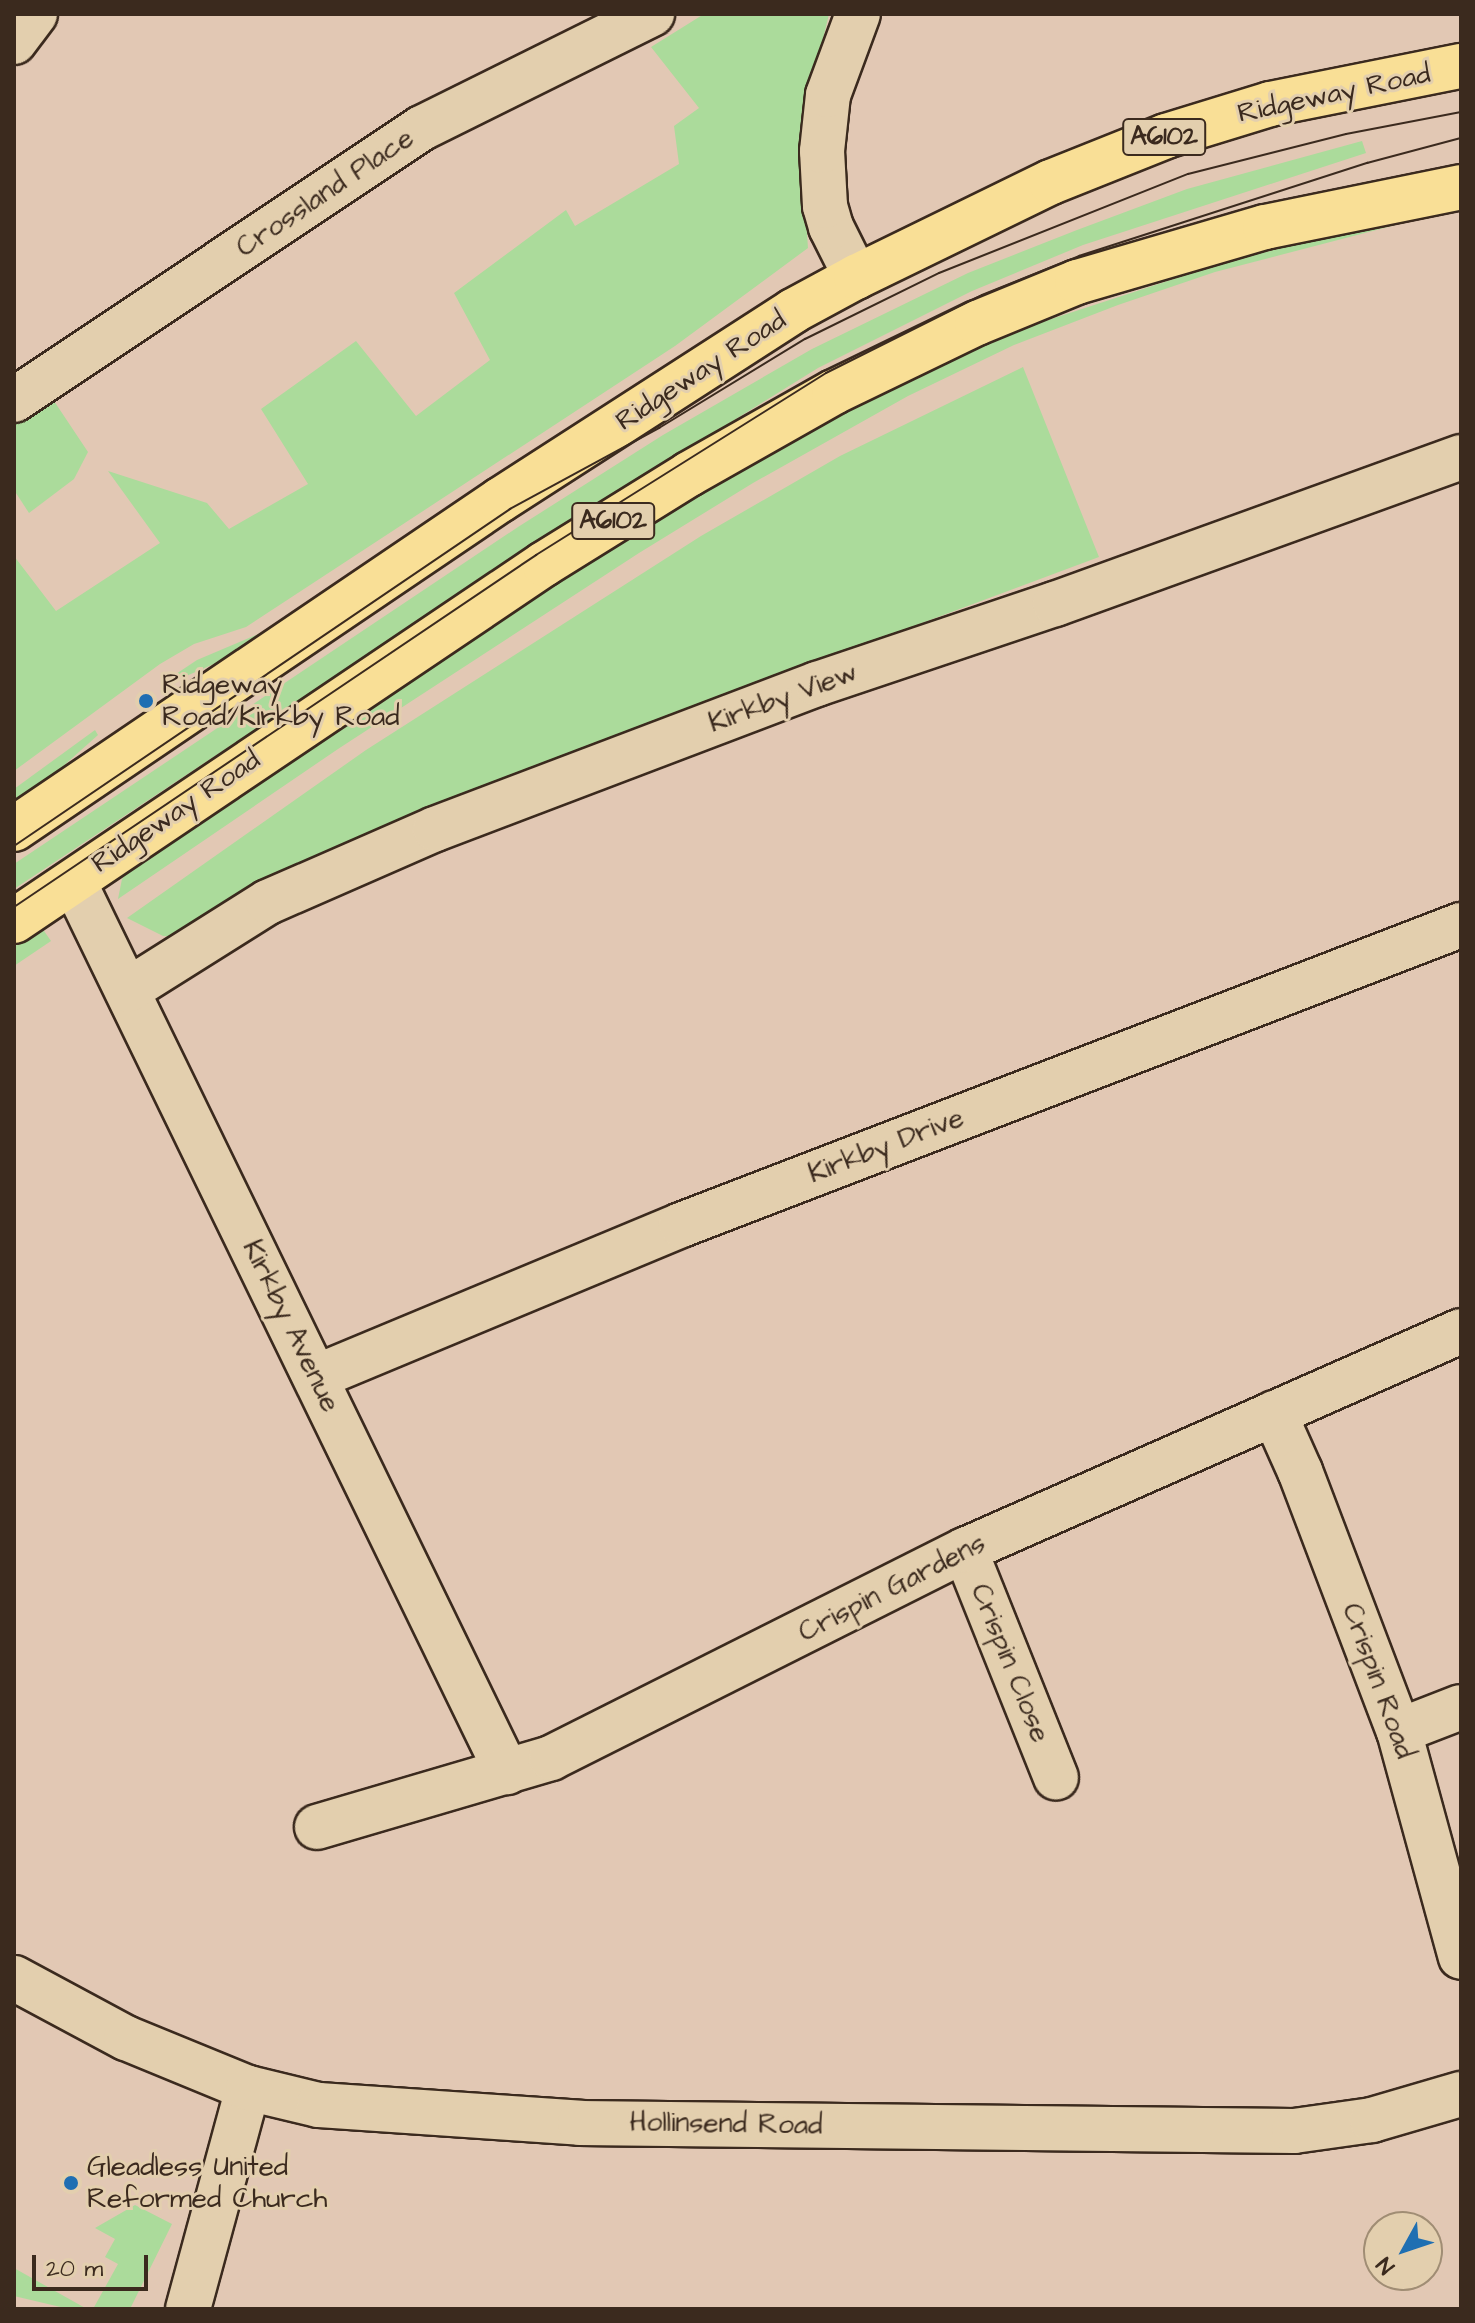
<!DOCTYPE html>
<html>
<head>
<meta charset="utf-8">
<style>
	body { margin:0 }
	#map { position:relative; width:1475px; height:2323px; overflow:hidden; background:#e2c8b4; font-family:"Architects Daughter",sans-serif }
	div>[style] { position:absolute }
	.green>* { inset:0; background:#abdb9b }
	.roads { filter:drop-shadow(2px 0 #3b2a1e) drop-shadow(-2px 0 #3b2a1e) drop-shadow(0 2px #3b2a1e) drop-shadow(0 -2px #3b2a1e) }
	.street>* { height:44px; margin:-22px; padding:0 22px; transform-origin:22px; border-radius:22px; background:#e3cfae }
	.secondary>* { height:44px; margin:-22px; padding:0 22px; transform-origin:22px; border-radius:22px; background:#e3cfae }
	.highway>* { height:44px; margin:-22px; padding:0 22px; transform-origin:22px; border-radius:22px; background:#f9df96 }
	.tram>* { height:2px; margin:-1px; padding:0 1px; transform-origin:1px; border-radius:1px; background:#3b2a1e }
	.dots>* { width:22px; height:22px; translate:-50% -50%; box-sizing:border-box; border:4px solid #e3cfae; border-radius:50% }
	span { translate:-50% -50%; white-space:nowrap; text-align:center; line-height:1.15; -webkit-text-stroke:6px #e3cfae; paint-order:stroke }
	.shield-label span { padding:2px 6px; background:#e3cfae; border:2px solid; border-radius:6px; -webkit-text-stroke-width:0 }
	.shield-label { font-size:26px; color:#3b2a1e; font-weight:700 }
	.street-label { font-size:28px; color:#3b2a1e }
	.poi-label { font-size:28px; color:#3b2a1e }
	.left { translate:0 -50%; text-align:left }
	.frame { position:absolute; inset:0; border:16px solid #3b2a1e; pointer-events:none }
	.north { position:absolute; left:1363px; top:2211px; width:80px; height:80px; box-sizing:border-box; background:#e3cfae; border:2px solid #a08d74; border-radius:50%; rotate:230deg; font-size:22px; font-weight:700; line-height:32px; text-align:center; color:#3b2a1e }
	.north::after { content:''; display:block; margin:auto; width:28px; height:36px; background:#1f6fb2; clip-path:polygon(50% 0,100% 100%,50% 72%,0 100%) }
	.scale { position:absolute; left:32px; top:2255px; width:116px; height:36px; box-sizing:border-box; border:4px solid #3b2a1e; border-top:0; padding-left:10px; font-size:24px; line-height:28px; white-space:nowrap; color:#3b2a1e; -webkit-text-stroke:6px #e3cfae; paint-order:stroke }
</style>
</head>
<body>
<div id="map">
	<div class="green">
		<div style="clip-path:polygon(704px 14px,829px 14px,800px 136px,808px 248px,675px 346px,246px 627px,194px 644px,160px 664px,14px 771px,14px 556px,56px 611px,160px 543px,108px 471px,207px 503px,229px 529px,308px 484px,261px 409px,356px 341px,416px 416px,490px 360px,454px 293px,566px 210px,575px 226px,679px 164px,674px 126px,699px 108px,651px 47px)"></div>
		<div style="clip-path:polygon(1362px 141px,1366px 153px,1083px 245px,972px 291px,818px 368px,532px 546px,14px 889px,14px 864px,518px 527px,663px 435px,812px 349px,968px 273px,1077px 230px,1187px 189px)"></div>
		<div style="clip-path:polygon(1411px 221px,1215px 272px,1118px 305px,1014px 345px,908px 396px,753px 483px,639px 553px,338px 749px,118px 899px,122px 879px,133px 864px,478px 632px,781px 443px,1008px 333px,1232px 260px,1386px 223px)"></div>
		<div style="clip-path:polygon(1023px 367px,1099px 557px,871px 642px,266px 883px,183px 937px,163px 936px,127px 918px,366px 750px,701px 536px,840px 456px)"></div>
		<div style="clip-path:polygon(52px 398px,88px 452px,74px 479px,29px 513px,14px 490px,14px 423px)"></div>
		<div style="clip-path:polygon(268px 630px,269px 640px,177px 680px,176px 674px,197px 660px)"></div>
		<div style="clip-path:polygon(95px 730px,98px 735px,14px 810px,14px 789px)"></div>
		<div style="clip-path:polygon(42px 928px,51px 941px,14px 966px,14px 947px)"></div>
		<div style="clip-path:polygon(135px 2205px,172px 2224px,130px 2309px,93px 2309px,118px 2264px,105px 2257px,115px 2239px,95px 2228px)"></div>
		<div style="clip-path:polygon(14px 2268px,87px 2309px,69px 2309px,14px 2296px)"></div>
	</div>
	<div class="roads">
		<div class="street">
			<div style="left:14px;top:42px;width:35px;rotate:-53deg"></div>
			<div style="left:856px;top:277px;width:56px;rotate:-116.6deg"></div>
			<div style="left:831px;top:227px;width:22px;rotate:-106deg"></div>
			<div style="left:825px;top:206px;width:55px;rotate:-93.1deg"></div>
			<div style="left:822px;top:151px;width:56px;rotate:-83.9deg"></div>
			<div style="left:828px;top:95px;width:86px;rotate:-69.7deg"></div>
			<div style="left:14px;top:400px;width:490px;rotate:-33.7deg"></div>
			<div style="left:422px;top:128px;width:257px;rotate:-26.4deg"></div>
			<div style="left:74px;top:882px;width:990px;rotate:64.06deg"></div>
			<div style="left:128px;top:990px;width:165px;rotate:-32.2deg"></div>
			<div style="left:268px;top:902px;width:182px;rotate:-23.6deg"></div>
			<div style="left:435px;top:829px;width:409px;rotate:-20.8deg"></div>
			<div style="left:817px;top:684px;width:251px;rotate:-18.6deg"></div>
			<div style="left:1055px;top:604px;width:432px;rotate:-19.9deg"></div>
			<div style="left:316px;top:1377px;width:395px;rotate:-22.6deg"></div>
			<div style="left:681px;top:1225px;width:836px;rotate:-21.04deg"></div>
			<div style="left:1274px;top:1413px;width:64px;rotate:65.9deg"></div>
			<div style="left:1300px;top:1471px;width:278px;rotate:69.2deg"></div>
			<div style="left:1399px;top:1731px;width:234px;rotate:74.7deg"></div>
			<div style="left:965px;top:1550px;width:245px;rotate:68.2deg"></div>
			<div style="left:1399px;top:1731px;width:66px;rotate:-21.2deg"></div>
			<div style="left:317px;top:1827px;width:244px;rotate:-16.4deg"></div>
			<div style="left:551px;top:1758px;width:463px;rotate:-26.7deg"></div>
			<div style="left:965px;top:1550px;width:542px;rotate:-23.82deg"></div>
			<div style="left:188px;top:2309px;width:229px;rotate:-74.8deg"></div>
		</div>
		<div class="secondary">
			<div style="left:14px;top:1978px;width:127px;rotate:28.2deg"></div>
			<div style="left:126px;top:2038px;width:132px;rotate:22.3deg"></div>
			<div style="left:248px;top:2088px;width:73px;rotate:13.5deg"></div>
			<div style="left:319px;top:2105px;width:262px;rotate:3.9deg"></div>
			<div style="left:580px;top:2123px;width:714px;rotate:0.64deg"></div>
			<div style="left:1294px;top:2131px;width:79px;rotate:-8deg"></div>
			<div style="left:1372px;top:2120px;width:93px;rotate:-16.3deg"></div>
		</div>
		<div class="highway">
			<div style="left:14px;top:829px;width:587px;rotate:-34.1deg"></div>
			<div style="left:500px;top:500px;width:349px;rotate:-32.8deg"></div>
			<div style="left:793px;top:311px;width:72px;rotate:-28.4deg"></div>
			<div style="left:856px;top:277px;width:217px;rotate:-26deg"></div>
			<div style="left:1051px;top:182px;width:124px;rotate:-21.8deg"></div>
			<div style="left:1166px;top:136px;width:109px;rotate:-17.1deg"></div>
			<div style="left:1270px;top:104px;width:195px;rotate:-11.3deg"></div>
			<div style="left:14px;top:921px;width:639px;rotate:-33.96deg"></div>
			<div style="left:544px;top:564px;width:171px;rotate:-31.8deg"></div>
			<div style="left:689px;top:474px;width:167px;rotate:-29.5deg"></div>
			<div style="left:834px;top:392px;width:159px;rotate:-25.8deg"></div>
			<div style="left:977px;top:323px;width:108px;rotate:-22.3deg"></div>
			<div style="left:1077px;top:282px;width:196px;rotate:-16.3deg"></div>
			<div style="left:1265px;top:227px;width:200px;rotate:-11.5deg"></div>
		</div>
	</div>
	<div class="tram">
		<div style="left:14px;top:846px;width:600px;rotate:-34.19deg"></div>
		<div style="left:510px;top:509px;width:170px;rotate:-28.5deg"></div>
		<div style="left:659px;top:428px;width:171px;rotate:-31.4deg"></div>
		<div style="left:805px;top:339px;width:149px;rotate:-26.2deg"></div>
		<div style="left:939px;top:273px;width:268px;rotate:-21.7deg"></div>
		<div style="left:1188px;top:174px;width:163px;rotate:-14.2deg"></div>
		<div style="left:1346px;top:134px;width:117px;rotate:-10.8deg"></div>
		<div style="left:14px;top:907px;width:630px;rotate:-33.99deg"></div>
		<div style="left:536px;top:555px;width:342px;rotate:-32.1deg"></div>
		<div style="left:826px;top:373px;width:174px;rotate:-26.6deg"></div>
		<div style="left:982px;top:295px;width:105px;rotate:-21.9deg"></div>
		<div style="left:1079px;top:256px;width:303px;rotate:-17.9deg"></div>
		<div style="left:1367px;top:163px;width:97px;rotate:-14.9deg"></div>
	</div>
	<div class="dots">
		<div style="left:146px;top:701px;background:#1f6fb2"></div>
		<div style="left:71px;top:2183px;background:#1f6fb2"></div>
	</div>
	<div class="shield-label">
		<span style="left:1164px;top:137px">A6102</span>
		<span style="left:613px;top:521px">A6102</span>
	</div>
	<div class="street-label">
		<span style="left:1334px;top:94px;rotate:-12deg">Ridgeway Road</span>
		<span style="left:325px;top:193px;rotate:-34deg">Crossland Place</span>
		<span style="left:701px;top:371px;rotate:-33deg">Ridgeway Road</span>
		<span style="left:783px;top:698px;rotate:-20deg">Kirkby View</span>
		<span style="left:176px;top:812px;rotate:-34deg">Ridgeway Road</span>
		<span style="left:886px;top:1146px;rotate:-21deg">Kirkby Drive</span>
		<span style="left:291px;top:1326px;rotate:64deg">Kirkby Avenue</span>
		<span style="left:892px;top:1588px;rotate:-27deg">Crispin Gardens</span>
		<span style="left:1010px;top:1663px;rotate:68deg">Crispin Close</span>
		<span style="left:1378px;top:1681px;rotate:70deg">Crispin Road</span>
		<span style="left:726px;top:2124px;rotate:1deg">Hollinsend Road</span>
	</div>
	<div class="poi-label">
		<span class="left" style="left:162px;top:701px">Ridgeway<br>Road/Kirkby Road</span>
		<span class="left" style="left:87px;top:2183px">Gleadless United<br>Reformed Church</span>
	</div>
	<div class="frame"></div>
	<div class="north">N</div>
	<div class="scale">20 m</div>
</div>
</body>
</html>
